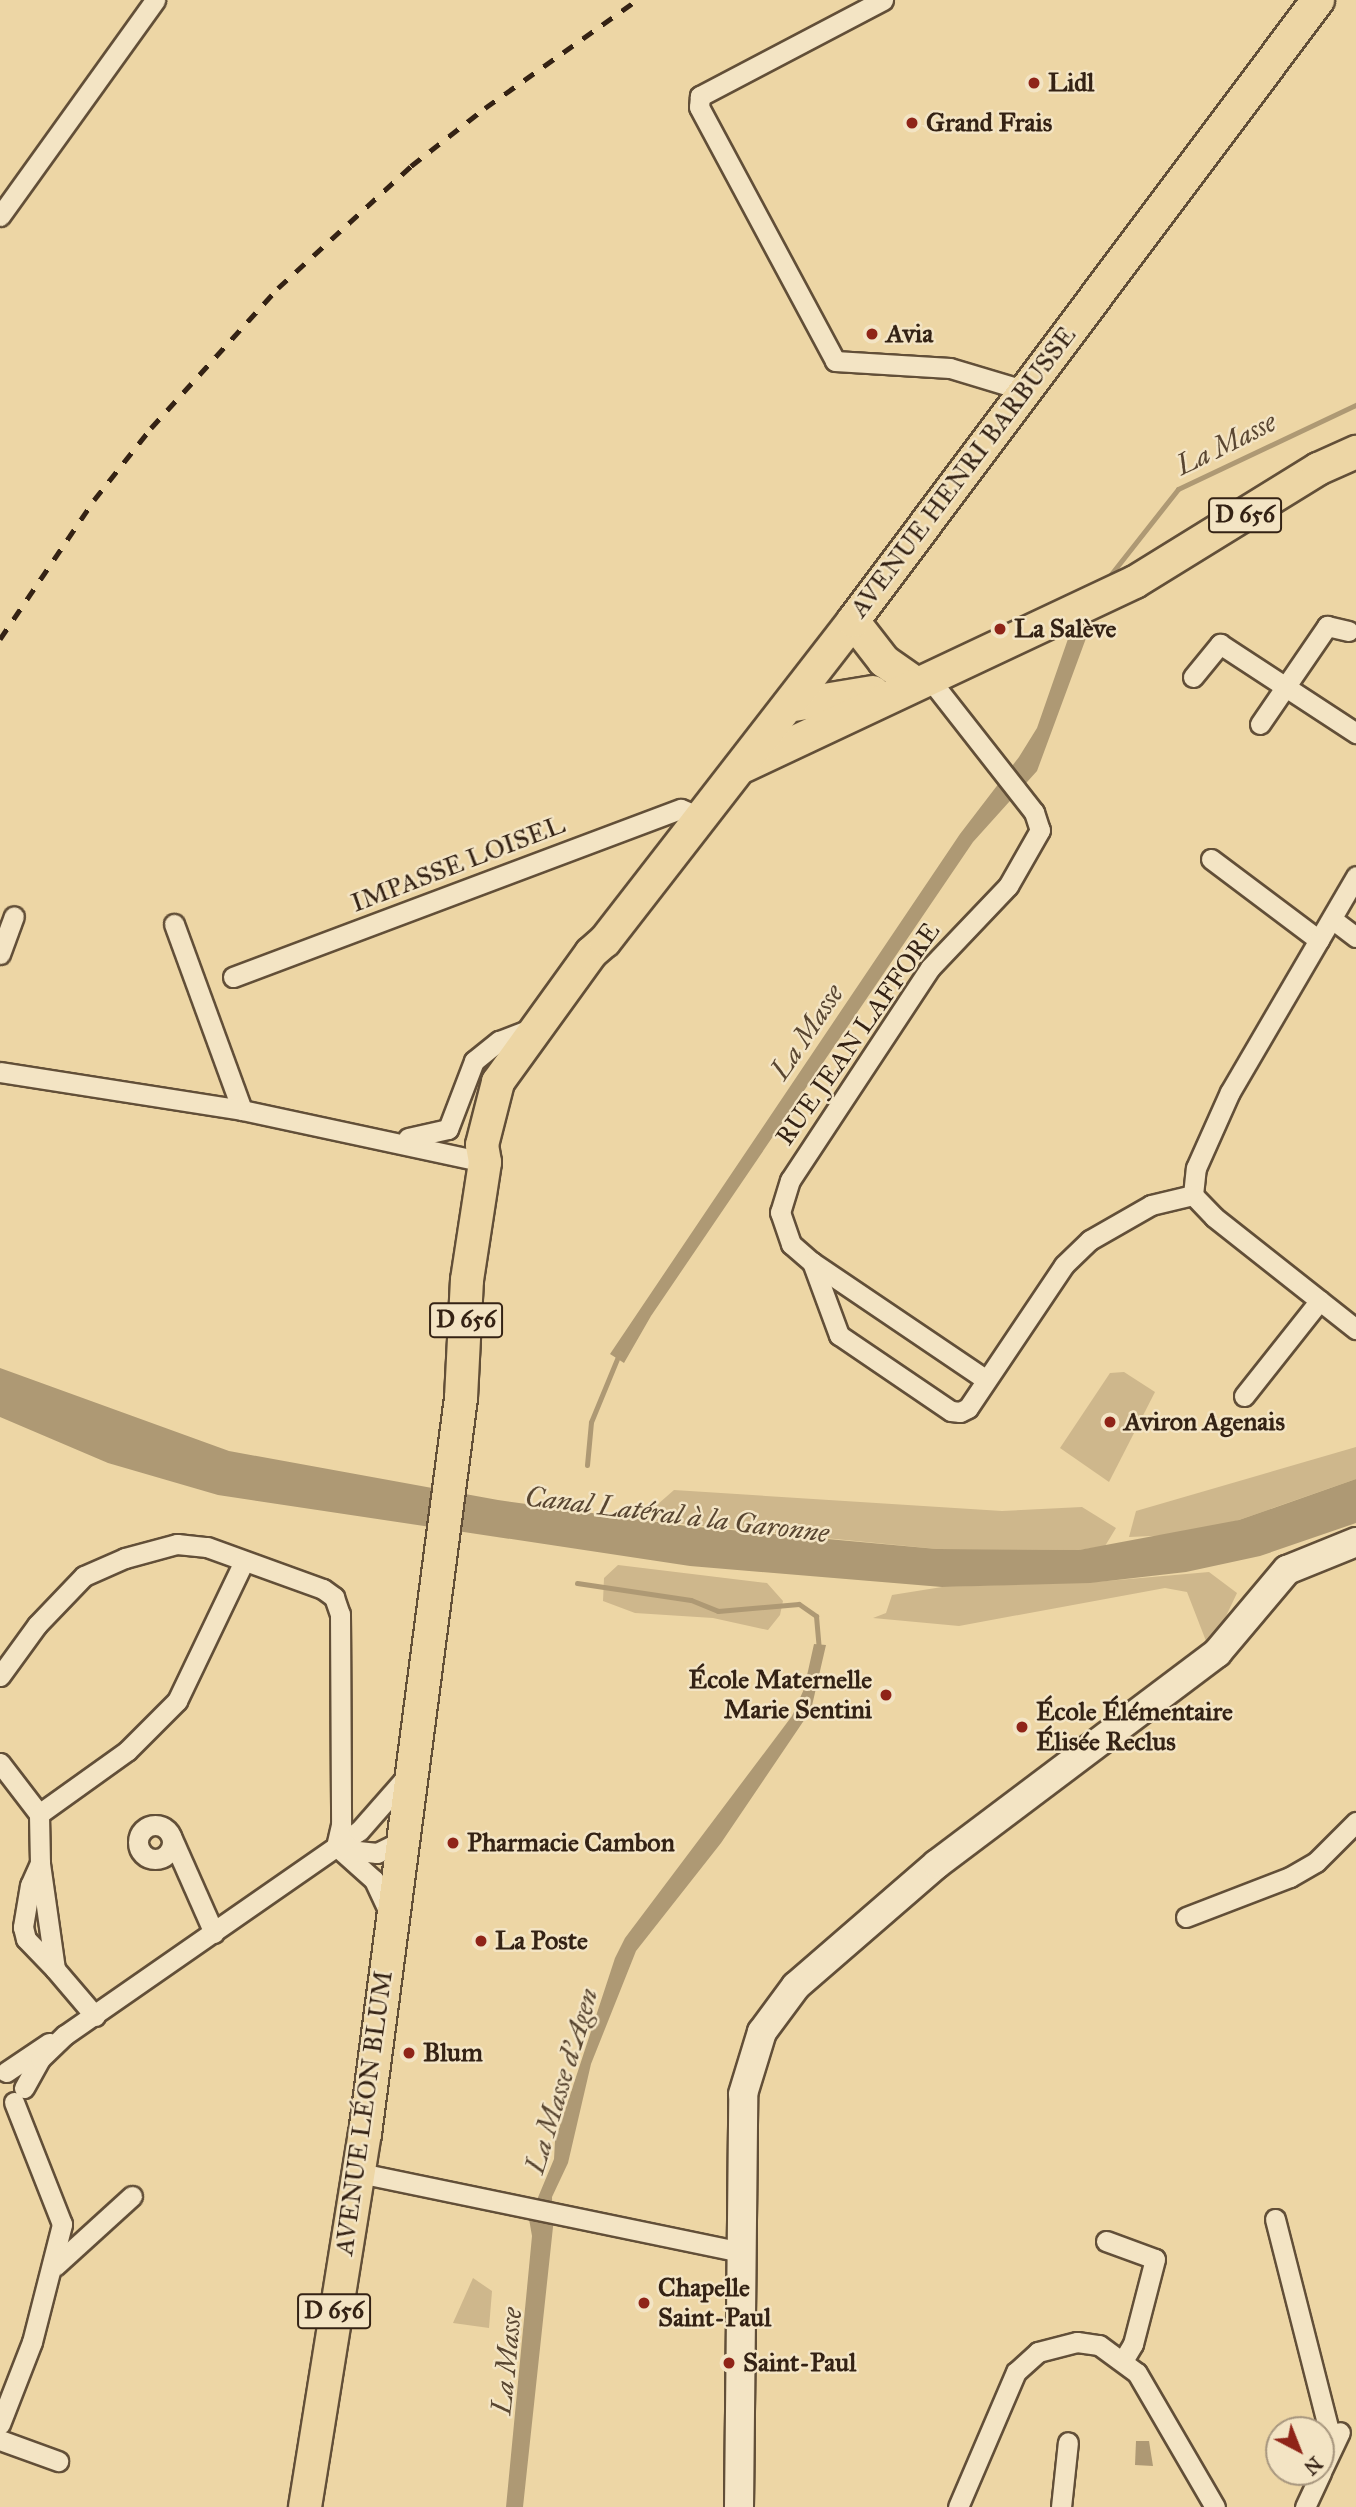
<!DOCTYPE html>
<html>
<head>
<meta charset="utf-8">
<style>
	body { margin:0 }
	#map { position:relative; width:1356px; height:2507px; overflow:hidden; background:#edd6a5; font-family:"IM FELL Great Primer",serif }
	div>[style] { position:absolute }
	.green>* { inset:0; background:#ceb78c }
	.water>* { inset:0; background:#ae9974 }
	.stream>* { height:5px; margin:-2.5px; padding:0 2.5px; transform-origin:2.5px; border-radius:2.5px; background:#ae9974 }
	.roads { filter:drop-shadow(2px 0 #624f38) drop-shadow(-2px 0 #624f38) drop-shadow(0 2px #624f38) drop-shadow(0 -2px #624f38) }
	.street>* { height:19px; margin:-9.5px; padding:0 9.5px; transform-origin:9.5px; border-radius:9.5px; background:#f3e4c4 }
	.street>.ring { margin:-9.5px; padding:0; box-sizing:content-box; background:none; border:19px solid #f3e4c4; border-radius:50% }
	.secondary>* { height:28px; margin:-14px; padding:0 14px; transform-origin:14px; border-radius:14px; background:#f3e4c4 }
	.primary>* { height:32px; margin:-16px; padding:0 16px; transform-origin:16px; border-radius:16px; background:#edd6a5 }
	.rail>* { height:5px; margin-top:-2.5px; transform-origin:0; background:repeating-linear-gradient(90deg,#342214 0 12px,transparent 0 24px) }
	.dots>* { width:19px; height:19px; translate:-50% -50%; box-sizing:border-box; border:4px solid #f3e4c4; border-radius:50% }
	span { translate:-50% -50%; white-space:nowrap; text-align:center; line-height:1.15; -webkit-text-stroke:5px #f3e4c4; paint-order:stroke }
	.shield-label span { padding:2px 5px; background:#f3e4c4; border:2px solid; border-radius:5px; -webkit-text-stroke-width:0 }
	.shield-label { font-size:24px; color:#342214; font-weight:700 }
	.poi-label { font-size:26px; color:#342214; font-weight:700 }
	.left { translate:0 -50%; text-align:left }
	.right { translate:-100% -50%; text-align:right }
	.street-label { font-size:26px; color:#342214 }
	.water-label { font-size:28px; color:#594631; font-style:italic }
	.north { position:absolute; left:1265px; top:2416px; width:70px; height:70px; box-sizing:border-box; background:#f3e4c4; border:2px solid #a7967e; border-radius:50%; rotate:138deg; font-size:19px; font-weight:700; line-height:28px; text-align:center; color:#342214 }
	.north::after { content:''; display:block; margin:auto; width:24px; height:32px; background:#8f2418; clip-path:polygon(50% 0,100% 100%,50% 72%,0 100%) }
</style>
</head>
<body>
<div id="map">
	<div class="green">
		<div style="clip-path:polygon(1124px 1372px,1155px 1392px,1109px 1482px,1060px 1448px,1110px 1373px)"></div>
		<div style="clip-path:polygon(1356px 1447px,1356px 1479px,1236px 1521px,1174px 1535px,1129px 1537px,1136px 1511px)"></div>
		<div style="clip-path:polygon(674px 1490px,1002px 1511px,1082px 1507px,1116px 1528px,1105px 1546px,1079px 1550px,937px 1549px,653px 1521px,650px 1511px)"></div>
		<div style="clip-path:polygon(618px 1565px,767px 1583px,783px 1601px,780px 1615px,768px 1630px,713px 1618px,635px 1613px,603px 1601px,604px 1578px)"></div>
		<div style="clip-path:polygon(1209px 1572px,1237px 1593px,1218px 1633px,1206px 1641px,1187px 1592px,1165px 1588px,959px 1626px,873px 1618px,886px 1613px,892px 1595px,942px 1587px,1095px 1582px)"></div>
		<div style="clip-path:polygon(473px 2278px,492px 2291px,489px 2328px,453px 2323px)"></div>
	</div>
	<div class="water">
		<div style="clip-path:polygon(1092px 622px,1037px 771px,973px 842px,651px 1316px,624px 1363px,610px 1354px,960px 834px,1019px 757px,1037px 728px,1069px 636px)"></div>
		<div style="clip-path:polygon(0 1368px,229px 1451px,498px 1500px,687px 1526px,937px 1549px,1079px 1550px,1239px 1520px,1356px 1479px,1356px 1523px,1260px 1556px,1186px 1572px,1090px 1583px,942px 1587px,690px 1566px,218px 1495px,108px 1463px,0 1417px)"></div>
		<div style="clip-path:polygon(814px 1644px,826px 1645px,811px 1710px,721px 1843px,636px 1951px,591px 2064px,568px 2163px,552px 2197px,553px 2227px,523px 2507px,506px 2507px,532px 2236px,529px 2219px,554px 2159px,555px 2141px,615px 1958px,625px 1938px,792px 1716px,804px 1689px)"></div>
		<div style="clip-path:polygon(1136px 2441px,1149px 2441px,1153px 2466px,1135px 2465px)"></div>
	</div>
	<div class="stream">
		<div style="left:1108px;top:578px;width:113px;rotate:-51.8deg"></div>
		<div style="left:1178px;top:489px;width:197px;rotate:-25.3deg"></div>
		<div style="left:587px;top:1465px;width:43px;rotate:-84.7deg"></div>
		<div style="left:591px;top:1422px;width:74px;rotate:-67.6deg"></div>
		<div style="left:577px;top:1583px;width:115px;rotate:8.5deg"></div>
		<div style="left:691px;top:1600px;width:29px;rotate:22deg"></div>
		<div style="left:718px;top:1611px;width:81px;rotate:-4.9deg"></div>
		<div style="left:799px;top:1604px;width:21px;rotate:35deg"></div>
		<div style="left:816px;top:1616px;width:33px;rotate:85deg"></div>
	</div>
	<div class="roads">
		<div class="street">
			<div style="left:883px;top:0;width:207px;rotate:152.3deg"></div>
			<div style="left:700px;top:96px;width:11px;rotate:95deg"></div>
			<div style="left:699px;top:107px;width:288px;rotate:61.8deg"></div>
			<div style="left:835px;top:361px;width:115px;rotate:3.5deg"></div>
			<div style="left:950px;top:368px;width:76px;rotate:16.8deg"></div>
			<div style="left:0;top:216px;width:266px;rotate:-54.3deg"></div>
			<div style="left:928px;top:677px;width:172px;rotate:51.9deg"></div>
			<div style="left:1034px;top:812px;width:19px;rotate:72deg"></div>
			<div style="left:1040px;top:830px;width:64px;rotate:119.7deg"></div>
			<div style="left:1008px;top:886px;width:113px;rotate:133.6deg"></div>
			<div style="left:930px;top:968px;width:254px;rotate:123.4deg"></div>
			<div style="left:790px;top:1180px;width:34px;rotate:107deg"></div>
			<div style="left:780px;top:1212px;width:34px;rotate:71deg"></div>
			<div style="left:791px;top:1244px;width:28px;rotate:41deg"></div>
			<div style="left:812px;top:1262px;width:210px;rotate:34.1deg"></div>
			<div style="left:1193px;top:677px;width:43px;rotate:-50.7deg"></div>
			<div style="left:1220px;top:644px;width:163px;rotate:33.2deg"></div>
			<div style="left:1260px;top:724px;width:119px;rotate:-55.6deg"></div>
			<div style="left:1327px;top:626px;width:22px;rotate:13deg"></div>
			<div style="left:1211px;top:859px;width:135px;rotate:36.9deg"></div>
			<div style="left:1332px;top:919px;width:30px;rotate:37deg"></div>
			<div style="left:174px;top:924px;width:198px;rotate:69.9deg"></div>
			<div style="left:242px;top:1110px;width:249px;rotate:12.1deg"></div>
			<div style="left:0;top:954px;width:40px;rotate:-69.8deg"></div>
			<div style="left:233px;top:977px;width:478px;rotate:-20.6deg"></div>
			<div style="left:681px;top:809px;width:21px;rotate:23deg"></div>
			<div style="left:0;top:1072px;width:245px;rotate:8.9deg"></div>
			<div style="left:408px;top:1138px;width:41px;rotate:-12.7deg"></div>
			<div style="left:448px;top:1129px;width:73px;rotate:-69.1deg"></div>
			<div style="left:474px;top:1061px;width:32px;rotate:-39deg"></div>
			<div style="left:499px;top:1041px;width:36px;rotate:-21deg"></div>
			<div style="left:1193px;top:1195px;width:27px;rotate:-84deg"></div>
			<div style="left:1196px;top:1168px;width:83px;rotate:-65.9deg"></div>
			<div style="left:1230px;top:1092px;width:250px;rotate:-59.7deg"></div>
			<div style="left:1193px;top:1195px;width:30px;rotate:46deg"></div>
			<div style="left:1214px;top:1217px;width:181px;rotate:38.3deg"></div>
			<div style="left:812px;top:1262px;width:78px;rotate:69.7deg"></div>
			<div style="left:839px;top:1335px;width:135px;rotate:34.2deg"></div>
			<div style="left:951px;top:1411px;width:9px;rotate:6deg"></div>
			<div style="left:960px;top:1412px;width:9px;rotate:-27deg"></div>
			<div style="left:968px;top:1408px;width:172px;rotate:-56.1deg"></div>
			<div style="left:1064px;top:1265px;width:36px;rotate:-44deg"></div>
			<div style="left:1090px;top:1240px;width:70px;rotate:-29.8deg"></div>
			<div style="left:1151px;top:1205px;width:43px;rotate:-13.4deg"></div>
			<div style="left:1244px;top:1396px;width:122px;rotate:-51.6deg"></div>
			<div style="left:0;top:1676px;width:63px;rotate:-54deg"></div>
			<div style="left:37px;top:1625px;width:68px;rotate:-46.2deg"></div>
			<div style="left:84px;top:1576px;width:45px;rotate:-23.7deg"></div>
			<div style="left:125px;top:1558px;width:54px;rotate:-15.1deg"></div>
			<div style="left:177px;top:1544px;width:30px;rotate:6deg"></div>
			<div style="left:207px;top:1547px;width:123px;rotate:19.9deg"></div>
			<div style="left:323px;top:1589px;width:14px;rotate:36deg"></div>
			<div style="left:334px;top:1597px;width:18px;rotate:71deg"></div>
			<div style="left:340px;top:1614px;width:211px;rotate:89.7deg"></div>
			<div style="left:341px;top:1825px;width:22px;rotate:103deg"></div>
			<div style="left:0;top:1763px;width:64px;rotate:52.6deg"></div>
			<div class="ring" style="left:138px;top:1825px;width:15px;height:15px"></div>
			<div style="left:171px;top:1836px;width:106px;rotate:66.1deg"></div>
			<div style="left:336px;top:1846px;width:51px;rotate:41.8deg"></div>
			<div style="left:374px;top:1880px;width:38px;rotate:65deg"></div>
			<div style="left:339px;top:1849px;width:38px;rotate:6deg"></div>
			<div style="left:377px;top:1853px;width:25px;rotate:-26deg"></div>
			<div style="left:40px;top:1863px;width:24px;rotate:114deg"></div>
			<div style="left:30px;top:1885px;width:43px;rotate:99.5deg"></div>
			<div style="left:23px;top:1927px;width:12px;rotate:76deg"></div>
			<div style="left:26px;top:1939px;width:42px;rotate:46deg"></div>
			<div style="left:1186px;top:1917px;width:111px;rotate:-21deg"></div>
			<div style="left:1290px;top:1877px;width:30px;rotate:-30deg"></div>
			<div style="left:1316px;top:1862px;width:57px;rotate:-45deg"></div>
			<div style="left:95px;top:2016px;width:62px;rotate:-130.4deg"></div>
			<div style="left:55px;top:1969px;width:107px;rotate:-98.1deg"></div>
			<div style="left:40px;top:1863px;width:49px;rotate:-91.2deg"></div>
			<div style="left:39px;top:1814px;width:108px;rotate:-35.6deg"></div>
			<div style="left:127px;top:1751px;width:71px;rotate:-45deg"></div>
			<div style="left:177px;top:1701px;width:153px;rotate:-64.4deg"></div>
			<div style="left:6px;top:2072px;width:52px;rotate:-34deg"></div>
			<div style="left:24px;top:2088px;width:33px;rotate:-61deg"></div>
			<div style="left:40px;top:2059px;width:35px;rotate:-44deg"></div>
			<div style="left:65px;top:2035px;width:358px;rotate:-34.8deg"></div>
			<div style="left:359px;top:1831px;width:77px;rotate:-48.7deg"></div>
			<div style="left:360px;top:2173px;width:388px;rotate:11.7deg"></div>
			<div style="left:1275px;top:2219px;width:231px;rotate:75.7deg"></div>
			<div style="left:1106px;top:2241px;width:52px;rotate:20.2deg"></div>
			<div style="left:1155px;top:2259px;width:88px;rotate:104.5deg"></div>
			<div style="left:1133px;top:2344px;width:17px;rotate:121deg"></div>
			<div style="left:55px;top:2266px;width:104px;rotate:-42.3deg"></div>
			<div style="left:0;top:2424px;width:88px;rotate:-68.7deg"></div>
			<div style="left:32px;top:2342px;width:122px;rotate:-75.7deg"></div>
			<div style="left:62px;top:2224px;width:131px;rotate:-111.5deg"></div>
			<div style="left:0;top:2440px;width:62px;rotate:19.9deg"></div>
			<div style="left:1321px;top:2472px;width:44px;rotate:-64.6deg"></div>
			<div style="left:958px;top:2507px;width:147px;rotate:-66.8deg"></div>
			<div style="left:1016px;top:2372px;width:30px;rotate:-42deg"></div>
			<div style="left:1038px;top:2352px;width:40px;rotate:-14.4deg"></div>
			<div style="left:1077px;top:2342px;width:22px;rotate:8deg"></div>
			<div style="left:1099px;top:2345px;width:47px;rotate:36.4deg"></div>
			<div style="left:1137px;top:2373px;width:155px;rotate:59.8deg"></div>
			<div style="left:1061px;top:2507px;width:65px;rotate:-83.9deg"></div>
			<div style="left:1305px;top:2507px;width:38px;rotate:-65deg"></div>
		</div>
		<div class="secondary">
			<div style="left:739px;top:2507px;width:413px;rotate:-89.4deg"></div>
			<div style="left:743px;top:2094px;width:65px;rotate:-73deg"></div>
			<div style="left:762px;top:2032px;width:57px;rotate:-53.5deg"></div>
			<div style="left:796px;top:1986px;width:186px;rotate:-40.9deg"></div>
			<div style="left:937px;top:1864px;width:351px;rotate:-37deg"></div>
			<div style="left:1217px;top:1653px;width:109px;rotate:-49.9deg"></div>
			<div style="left:1287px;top:1570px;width:74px;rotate:-22.1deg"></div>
		</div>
		<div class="primary">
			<div style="left:853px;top:621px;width:51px;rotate:52.2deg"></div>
			<div style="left:884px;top:661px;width:38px;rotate:35deg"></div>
			<div style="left:788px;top:706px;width:86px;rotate:-9.4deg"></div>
			<div style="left:744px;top:766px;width:432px;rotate:-25.2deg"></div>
			<div style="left:1135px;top:582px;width:215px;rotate:-31.7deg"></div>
			<div style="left:1318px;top:469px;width:42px;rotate:-24.1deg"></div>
			<div style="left:305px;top:2507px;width:378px;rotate:-80.9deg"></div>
			<div style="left:365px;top:2134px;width:742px;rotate:-82.57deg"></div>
			<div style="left:461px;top:1398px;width:118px;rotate:-87.1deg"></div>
			<div style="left:467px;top:1280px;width:119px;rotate:-81.3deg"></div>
			<div style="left:485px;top:1162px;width:17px;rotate:-100deg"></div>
			<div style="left:482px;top:1145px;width:65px;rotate:-75.7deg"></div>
			<div style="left:498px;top:1082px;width:159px;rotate:-54.2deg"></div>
			<div style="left:591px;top:953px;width:18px;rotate:-41deg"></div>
			<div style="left:605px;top:941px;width:405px;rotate:-52.2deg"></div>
			<div style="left:853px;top:621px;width:776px;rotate:-53.17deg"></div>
		</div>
	</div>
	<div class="rail">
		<div style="left:0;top:639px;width:168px;rotate:-55.9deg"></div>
		<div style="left:94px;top:500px;width:92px;rotate:-51.6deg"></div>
		<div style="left:151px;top:428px;width:189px;rotate:-47.8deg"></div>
		<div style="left:278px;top:288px;width:180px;rotate:-42.5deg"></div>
		<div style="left:411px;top:166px;width:94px;rotate:-38.1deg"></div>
		<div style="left:485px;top:108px;width:186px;rotate:-35.4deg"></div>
	</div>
	<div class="dots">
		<div style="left:1034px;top:83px;background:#8f2418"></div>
		<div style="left:912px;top:123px;background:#8f2418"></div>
		<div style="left:872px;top:334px;background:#8f2418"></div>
		<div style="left:1000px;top:629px;background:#8f2418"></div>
		<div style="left:1110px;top:1422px;background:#8f2418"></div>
		<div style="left:886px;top:1695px;background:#8f2418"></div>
		<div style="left:1022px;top:1727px;background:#8f2418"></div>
		<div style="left:453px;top:1843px;background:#8f2418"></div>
		<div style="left:481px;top:1941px;background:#8f2418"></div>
		<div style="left:409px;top:2053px;background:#8f2418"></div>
		<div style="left:644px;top:2303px;background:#8f2418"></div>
		<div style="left:729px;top:2363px;background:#8f2418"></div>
	</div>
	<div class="shield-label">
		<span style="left:1245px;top:515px">D 656</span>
		<span style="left:466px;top:1320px">D 656</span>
		<span style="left:334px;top:2311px">D 656</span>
	</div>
	<div class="poi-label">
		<span class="left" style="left:1048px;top:83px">Lidl</span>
		<span class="left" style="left:926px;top:123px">Grand Frais</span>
		<span class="left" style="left:886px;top:334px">Avia</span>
		<span class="left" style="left:1014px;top:629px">La Salève</span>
		<span class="left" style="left:1124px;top:1422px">Aviron Agenais</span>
		<span class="right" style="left:872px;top:1695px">École Maternelle<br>Marie Sentini</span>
		<span class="left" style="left:1036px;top:1727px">École Élémentaire<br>Élisée Reclus</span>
		<span class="left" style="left:467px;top:1843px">Pharmacie Cambon</span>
		<span class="left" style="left:495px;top:1941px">La Poste</span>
		<span class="left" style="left:423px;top:2053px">Blum</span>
		<span class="left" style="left:658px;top:2303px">Chapelle<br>Saint-Paul</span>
		<span class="left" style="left:743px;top:2363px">Saint-Paul</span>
	</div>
	<div class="street-label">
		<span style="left:963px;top:472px;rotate:-53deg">AVENUE HENRI BARBUSSE</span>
		<span style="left:458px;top:864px;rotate:-21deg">IMPASSE LOISEL</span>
		<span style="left:858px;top:1034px;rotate:-55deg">RUE JEAN LAFFORE</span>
		<span style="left:364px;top:2113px;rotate:-82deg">AVENUE LÉON BLUM</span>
	</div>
	<div class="water-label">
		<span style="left:1226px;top:444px;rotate:-26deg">La Masse</span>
		<span style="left:807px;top:1032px;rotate:-56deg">La Masse</span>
		<span style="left:677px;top:1515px;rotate:7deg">Canal Latéral à la Garonne</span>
		<span style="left:562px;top:2081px;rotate:-73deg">La Masse d'Agen</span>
		<span style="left:507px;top:2361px;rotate:-84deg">La Masse</span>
	</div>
	<div class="north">N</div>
</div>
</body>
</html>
